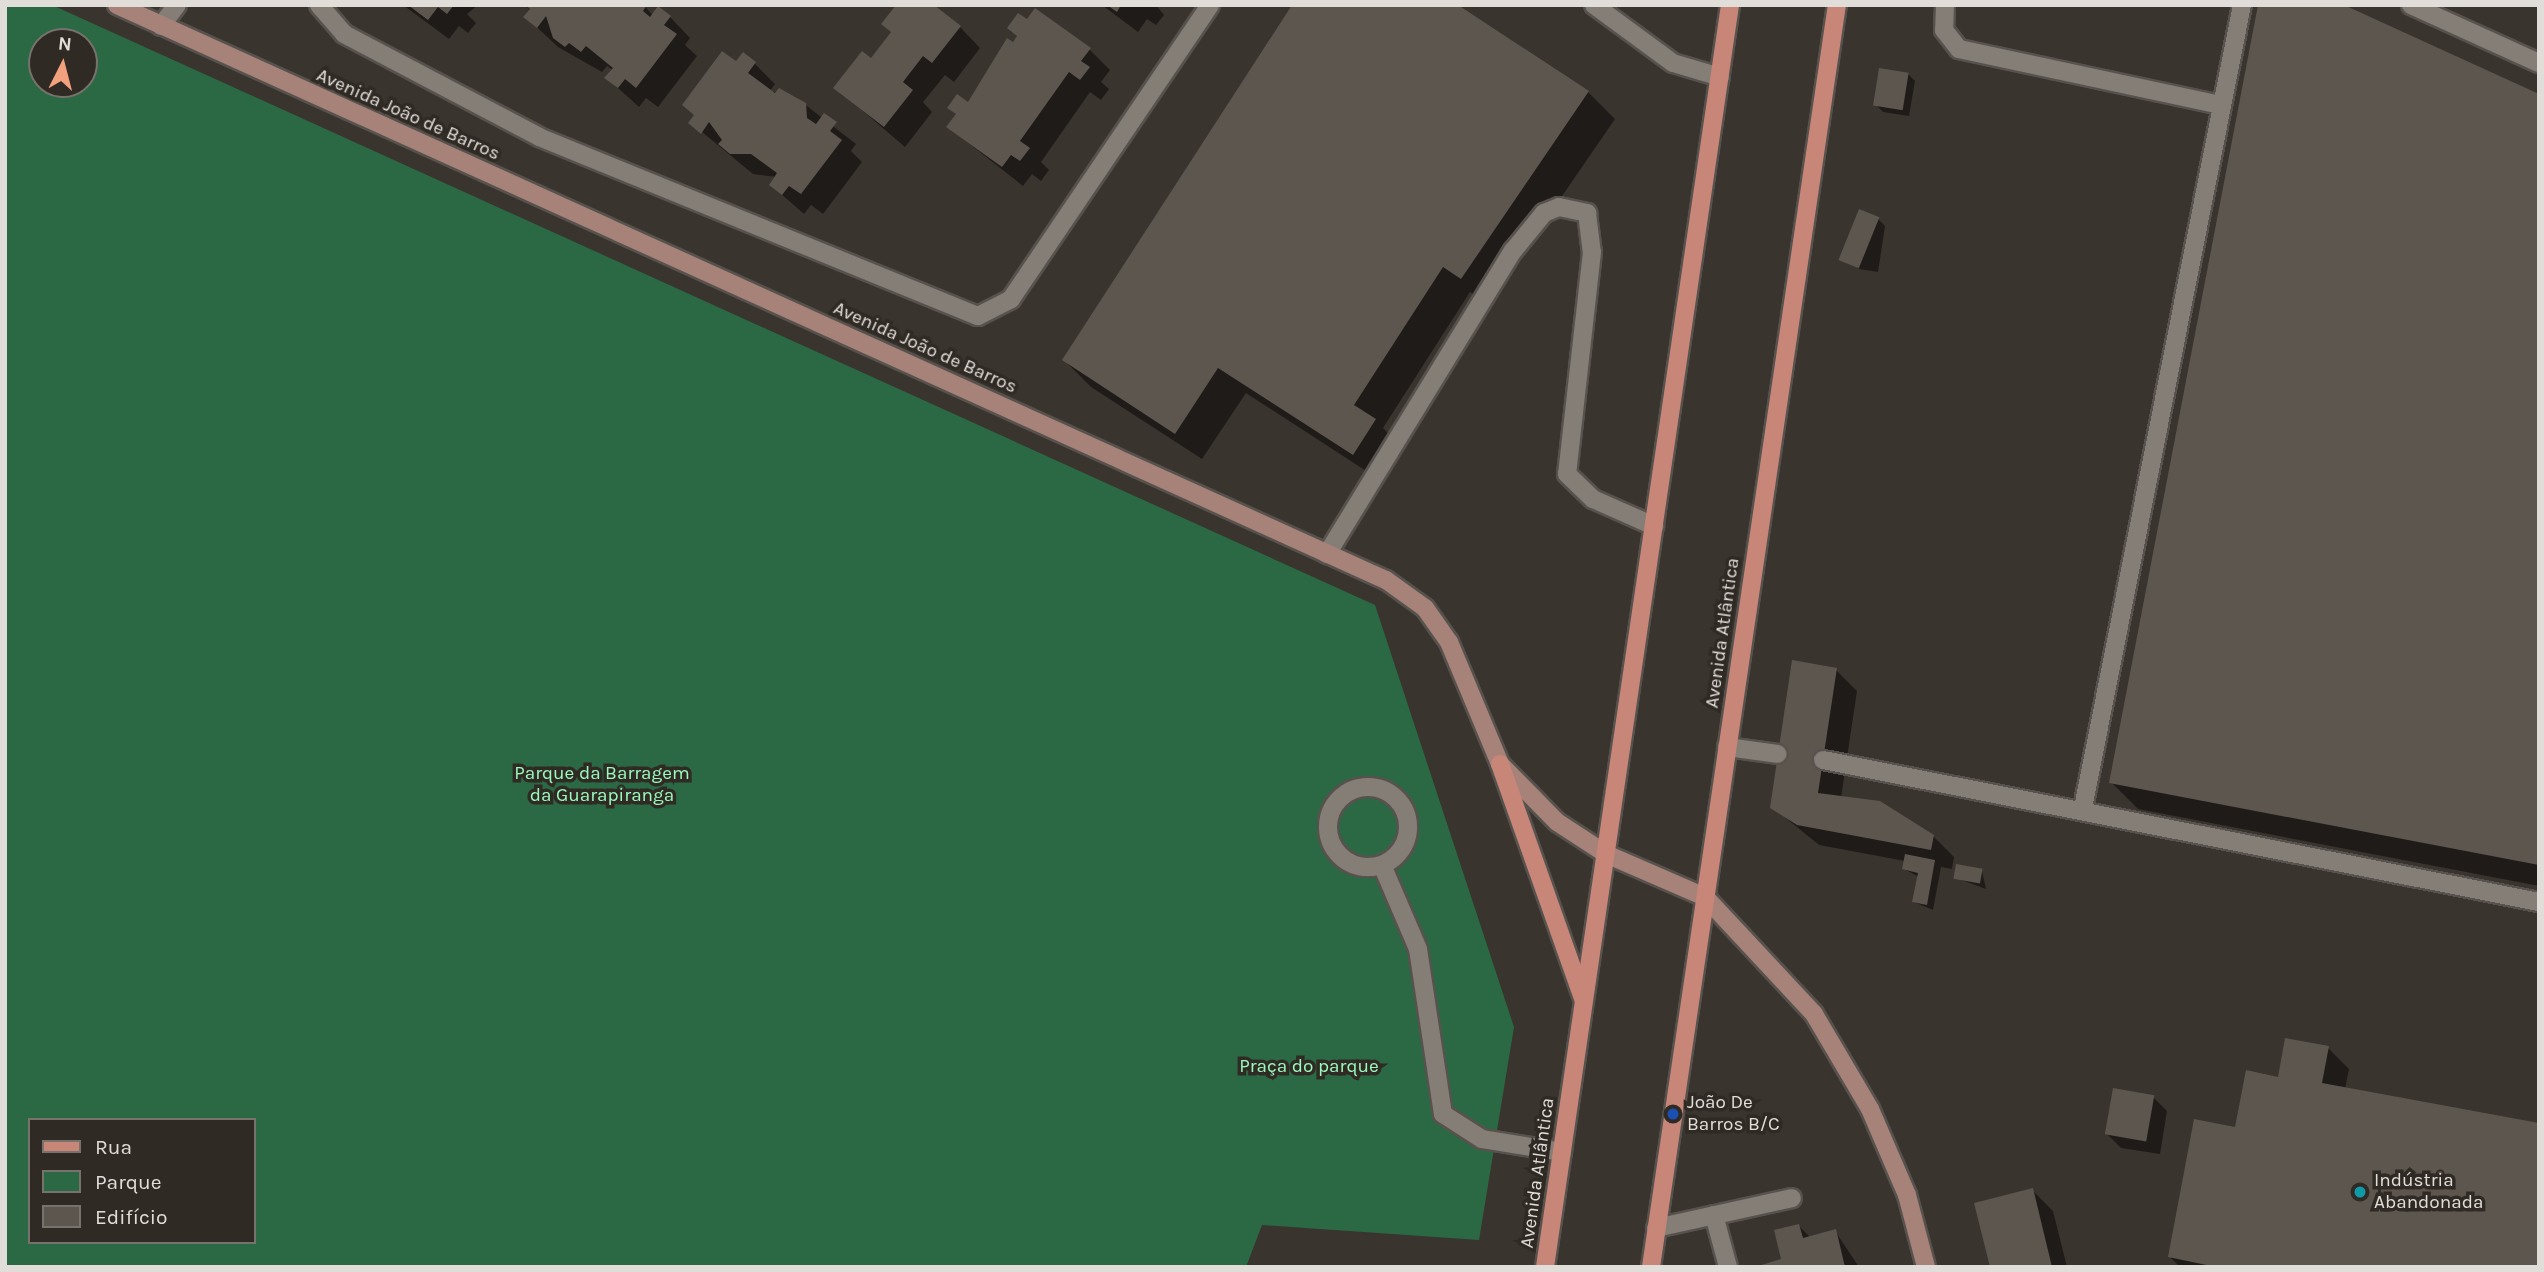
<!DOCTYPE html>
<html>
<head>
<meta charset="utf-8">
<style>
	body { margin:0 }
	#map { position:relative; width:2544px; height:1272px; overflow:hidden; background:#3a342e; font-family:Karla,sans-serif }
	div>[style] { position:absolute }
	.green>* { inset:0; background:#2b6945 }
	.shadow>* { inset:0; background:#0007 }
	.building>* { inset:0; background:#5d564f; transform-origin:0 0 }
	.roads { filter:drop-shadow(2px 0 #57524d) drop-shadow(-2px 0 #57524d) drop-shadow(0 2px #57524d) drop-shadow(0 -2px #57524d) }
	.lane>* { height:18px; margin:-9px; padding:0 9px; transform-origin:9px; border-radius:9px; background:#857e77 }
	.lane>.ring { margin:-9px; padding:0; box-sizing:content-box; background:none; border:18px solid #857e77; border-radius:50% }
	.street>* { height:18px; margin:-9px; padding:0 9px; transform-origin:9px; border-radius:9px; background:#857e77 }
	.secondary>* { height:18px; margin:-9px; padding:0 9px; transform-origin:9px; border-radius:9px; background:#a78278 }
	.primary>* { height:18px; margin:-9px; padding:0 9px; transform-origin:9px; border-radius:9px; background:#c88679 }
	.dots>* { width:19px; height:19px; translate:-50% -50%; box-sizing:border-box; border:4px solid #302a24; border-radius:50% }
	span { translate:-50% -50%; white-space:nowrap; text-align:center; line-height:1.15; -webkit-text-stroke:7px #302a24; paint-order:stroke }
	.street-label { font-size:19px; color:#e1ddd9 }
	.park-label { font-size:19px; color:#98fabc }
	.poi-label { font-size:19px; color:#e1ddd9 }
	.left { translate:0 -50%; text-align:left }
	.frame { position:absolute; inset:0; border:7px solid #e1ddd9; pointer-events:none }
	.legend { position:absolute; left:28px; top:1118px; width:228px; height:126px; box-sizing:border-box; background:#302a24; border:2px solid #77726c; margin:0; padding:9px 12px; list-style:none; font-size:21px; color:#e1ddd9 }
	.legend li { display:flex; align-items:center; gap:14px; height:35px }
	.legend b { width:35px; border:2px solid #77726c }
	.north { position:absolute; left:28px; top:28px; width:70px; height:70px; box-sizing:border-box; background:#302a24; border:2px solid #77726c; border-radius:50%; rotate:6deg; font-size:19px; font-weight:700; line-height:28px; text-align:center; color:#e1ddd9 }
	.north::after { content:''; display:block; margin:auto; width:24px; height:32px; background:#f1a17d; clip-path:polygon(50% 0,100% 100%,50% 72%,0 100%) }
</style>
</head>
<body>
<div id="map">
	<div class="green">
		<div style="clip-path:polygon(evenodd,5px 5px,52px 5px,1375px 605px,1514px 1027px,1479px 1240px,1262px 1225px,1246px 1267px,5px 1267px,5px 5px,42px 42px,84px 42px,84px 84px,42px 84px,42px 42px,5px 5px,30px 1120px,254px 1120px,254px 1242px,30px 1242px,30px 1120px)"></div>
	</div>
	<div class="shadow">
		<div style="clip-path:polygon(403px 5px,478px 5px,467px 14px,476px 23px,468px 33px,459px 26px,449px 39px)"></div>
		<div style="clip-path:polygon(525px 5px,644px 5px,653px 16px,670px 17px,690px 38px,685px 45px,697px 56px,658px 107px,646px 98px,639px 107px,607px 78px,613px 70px,607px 66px,602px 72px,558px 47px,526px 17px,530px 10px)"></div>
		<div style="clip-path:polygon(1102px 5px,1156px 5px,1164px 15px,1156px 25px,1147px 19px,1138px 32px)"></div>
		<div style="clip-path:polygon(1455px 5px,1588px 92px,1615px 119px,1488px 304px,1470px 292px,1383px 428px,1402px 447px,1380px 480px,1246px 393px,1202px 459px,1091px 387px,1064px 360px)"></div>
		<div style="clip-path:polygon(960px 27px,980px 48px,954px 82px,945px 75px,923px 102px,932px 112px,905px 147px,836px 88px,871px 61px)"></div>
		<div style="clip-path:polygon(1013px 45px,1089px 49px,1110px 70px,1101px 82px,1109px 89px,1101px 100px,1090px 92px,1041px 162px,1049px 170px,1041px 181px,1032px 174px,1023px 186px,948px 127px,957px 115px,949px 108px,969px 105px)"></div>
		<div style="clip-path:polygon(736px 64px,755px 64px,775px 84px,770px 91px,794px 96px,856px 144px,851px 151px,862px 162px,823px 214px,811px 205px,804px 214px,771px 185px,777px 177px,753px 174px,691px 123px)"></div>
		<div style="clip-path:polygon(1908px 74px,1915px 81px,1909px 116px,1883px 112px,1876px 105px)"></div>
		<div style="clip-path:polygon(2539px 96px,2539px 886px,2138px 809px,2111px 782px)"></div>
		<div style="clip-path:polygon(1878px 219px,1885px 226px,1878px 272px,1859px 269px,1852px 263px)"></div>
		<div style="clip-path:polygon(1836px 670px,1857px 691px,1841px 798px,1933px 836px,1954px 857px,1952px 869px,1941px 867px,1933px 910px,1914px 902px,1919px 877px,1904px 869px,1905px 861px,1819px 845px,1772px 807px)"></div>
		<div style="clip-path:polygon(1982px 871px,1986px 889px,1956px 878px)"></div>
		<div style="clip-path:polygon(2328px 1048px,2349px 1069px,2345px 1089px,2539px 1267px,2180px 1267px,2170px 1257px,2236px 1129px,2279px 1079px)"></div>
		<div style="clip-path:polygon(2153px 1097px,2167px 1111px,2160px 1154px,2121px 1148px,2107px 1134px)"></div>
		<div style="clip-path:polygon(2032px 1190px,2053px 1211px,2067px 1267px,1992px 1267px)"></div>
		<div style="clip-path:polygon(1799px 1226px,1811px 1238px,1835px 1231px,1859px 1267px,1758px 1267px,1783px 1261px)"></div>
	</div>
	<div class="building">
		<div style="clip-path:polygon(408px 5px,454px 5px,447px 14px,438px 7px,428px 20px)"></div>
		<div style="clip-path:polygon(525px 5px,647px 5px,643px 11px,650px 17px,658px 6px,671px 16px,664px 25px,677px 34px,636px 88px,625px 79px,618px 88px,604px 78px,613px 68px,586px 46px,581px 52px,569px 43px,565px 47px,553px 38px,546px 16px,537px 28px,523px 17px,530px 9px)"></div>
		<div style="clip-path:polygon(896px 5px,934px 5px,961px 26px,932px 63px,923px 56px,903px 82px,913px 90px,884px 127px,833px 88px,862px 51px,871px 58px,891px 32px,881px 24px)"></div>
		<div style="clip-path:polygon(1107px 5px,1121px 5px,1117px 12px)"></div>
		<div style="clip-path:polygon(1292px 5px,1458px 5px,1589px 91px,1461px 279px,1443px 267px,1354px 405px,1376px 419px,1353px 455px,1218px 368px,1175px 434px,1062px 360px)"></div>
		<div style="clip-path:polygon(2258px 5px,2344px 5px,2539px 94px,2539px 865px,2109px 783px)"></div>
		<div style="clip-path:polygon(1035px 8px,1091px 48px,1081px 61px,1090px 67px,1080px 80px,1069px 72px,1020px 141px,1030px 148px,1020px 161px,1011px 155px,1002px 167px,946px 127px,956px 114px,947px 108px,957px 94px,968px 102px,1007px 38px,1013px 42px,1017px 36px,1007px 28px,1018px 13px,1027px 19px)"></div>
		<div style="clip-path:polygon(722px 51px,736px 61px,743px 52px,756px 62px,748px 73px,775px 93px,779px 88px,806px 103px,807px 118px,816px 124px,824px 113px,837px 122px,830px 131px,842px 140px,801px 194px,789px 186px,782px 195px,769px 185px,777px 173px,751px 154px,730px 154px,718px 144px,722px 140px,709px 122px,701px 134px,688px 123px,694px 115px,682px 105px)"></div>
		<div style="left:1879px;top:68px;width:30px;height:38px;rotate:9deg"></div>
		<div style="left:1859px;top:209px;width:22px;height:55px;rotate:22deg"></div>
		<div style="clip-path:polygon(1792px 660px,1837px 668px,1818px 793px,1880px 801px,1934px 835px,1931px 850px,1797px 825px,1770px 808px)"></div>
		<div style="clip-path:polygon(1905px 854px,1935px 860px,1927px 905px,1912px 902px,1918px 873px,1902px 869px)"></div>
		<div style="left:1956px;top:864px;width:27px;height:15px;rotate:10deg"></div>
		<div style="clip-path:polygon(2285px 1038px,2329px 1046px,2322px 1083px,2539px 1123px,2539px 1267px,2216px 1267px,2168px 1257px,2194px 1119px,2235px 1127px,2246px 1070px,2278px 1077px)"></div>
		<div style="left:2113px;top:1088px;width:42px;height:47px;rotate:10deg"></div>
		<div style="clip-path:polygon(2033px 1188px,2052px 1267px,1990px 1267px,1974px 1203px)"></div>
		<div style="clip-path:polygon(1799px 1224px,1803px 1238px,1836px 1229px,1845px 1267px,1755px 1267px,1781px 1259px,1774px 1230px)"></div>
	</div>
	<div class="roads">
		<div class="lane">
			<div style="left:319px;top:5px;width:38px;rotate:49deg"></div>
			<div style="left:344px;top:34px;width:221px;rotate:27.8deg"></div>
			<div style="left:539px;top:137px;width:474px;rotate:22.2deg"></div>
			<div style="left:978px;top:316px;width:37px;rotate:-27deg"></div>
			<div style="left:1011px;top:299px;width:355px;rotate:-55.9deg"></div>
			<div style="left:1945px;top:5px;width:25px;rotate:92deg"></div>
			<div style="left:1944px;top:30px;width:24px;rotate:52deg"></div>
			<div style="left:1959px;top:49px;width:268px;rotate:12.1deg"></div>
			<div style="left:2411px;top:5px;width:141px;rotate:24.4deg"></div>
			<div style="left:1327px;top:554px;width:356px;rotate:-58.5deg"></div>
			<div style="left:1513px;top:251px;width:49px;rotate:-50.8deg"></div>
			<div style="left:1544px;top:213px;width:16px;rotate:-22deg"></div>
			<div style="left:1559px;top:207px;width:29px;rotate:12deg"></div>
			<div style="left:1587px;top:213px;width:39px;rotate:83deg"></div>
			<div style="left:1592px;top:252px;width:223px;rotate:96.4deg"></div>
			<div style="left:1567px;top:474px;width:36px;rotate:44deg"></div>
			<div style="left:1593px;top:499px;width:67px;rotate:23.9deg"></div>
			<div style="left:1727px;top:747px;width:51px;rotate:7.8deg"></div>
			<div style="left:1823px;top:760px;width:730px;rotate:11.22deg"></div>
			<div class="ring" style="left:1328px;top:787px;width:62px;height:62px"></div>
			<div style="left:2083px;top:808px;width:819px;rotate:-78.8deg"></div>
			<div style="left:1382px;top:865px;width:91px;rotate:66.8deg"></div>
			<div style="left:1418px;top:949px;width:167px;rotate:81.4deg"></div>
			<div style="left:1443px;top:1114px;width:46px;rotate:32.7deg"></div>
			<div style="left:1482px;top:1139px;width:81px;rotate:9.2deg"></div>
			<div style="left:1714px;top:1215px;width:54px;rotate:74.9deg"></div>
			<div style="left:1656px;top:1228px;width:139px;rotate:-12.4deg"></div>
		</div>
		<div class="street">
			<div style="left:1594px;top:5px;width:98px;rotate:36.3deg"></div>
			<div style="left:1673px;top:63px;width:49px;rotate:16.6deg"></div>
			<div style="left:161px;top:26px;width:26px;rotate:-53deg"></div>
		</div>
		<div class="secondary">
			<div style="left:117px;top:5px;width:1393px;rotate:24.38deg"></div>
			<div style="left:1386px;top:580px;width:48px;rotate:35.7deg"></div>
			<div style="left:1425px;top:608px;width:42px;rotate:54.8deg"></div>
			<div style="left:1449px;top:642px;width:132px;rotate:67.3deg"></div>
			<div style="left:1500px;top:764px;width:81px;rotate:45.5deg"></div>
			<div style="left:1557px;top:822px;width:59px;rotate:33.1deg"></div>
			<div style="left:1606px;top:854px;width:108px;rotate:23.5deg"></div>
			<div style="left:1705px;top:897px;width:160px;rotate:47deg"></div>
			<div style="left:1814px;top:1014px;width:110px;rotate:59.5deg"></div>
			<div style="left:1870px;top:1109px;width:94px;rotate:66.7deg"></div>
			<div style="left:1907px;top:1195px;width:74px;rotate:75.2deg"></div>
		</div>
		<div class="primary">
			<div style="left:1500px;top:764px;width:248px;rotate:70.5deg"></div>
			<div style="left:1545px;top:1267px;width:1275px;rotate:-81.66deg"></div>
			<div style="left:1651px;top:1267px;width:1276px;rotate:-81.62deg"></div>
		</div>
	</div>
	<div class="dots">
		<div style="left:1673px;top:1114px;background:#1a4fb4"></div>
		<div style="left:2360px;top:1192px;background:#0f9aa8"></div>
	</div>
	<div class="street-label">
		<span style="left:408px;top:115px;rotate:24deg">Avenida João de Barros</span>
		<span style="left:925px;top:348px;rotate:24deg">Avenida João de Barros</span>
		<span style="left:1723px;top:633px;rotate:-82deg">Avenida Atlântica</span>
		<span style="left:1538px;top:1173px;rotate:-82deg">Avenida Atlântica</span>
	</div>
	<div class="park-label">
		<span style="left:602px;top:785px">Parque da Barragem<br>da Guarapiranga</span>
		<span style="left:1309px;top:1067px">Praça do parque</span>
	</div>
	<div class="poi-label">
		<span class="left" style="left:1687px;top:1114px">João De<br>Barros B/C</span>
		<span class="left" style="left:2374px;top:1192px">Indústria<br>Abandonada</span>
	</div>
	<div class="frame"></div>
	<ul class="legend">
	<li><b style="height:9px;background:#c88679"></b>Rua</li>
	<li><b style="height:19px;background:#2b6945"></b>Parque</li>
	<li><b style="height:19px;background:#5d564f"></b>Edifício</li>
	</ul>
	<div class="north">N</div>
</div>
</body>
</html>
